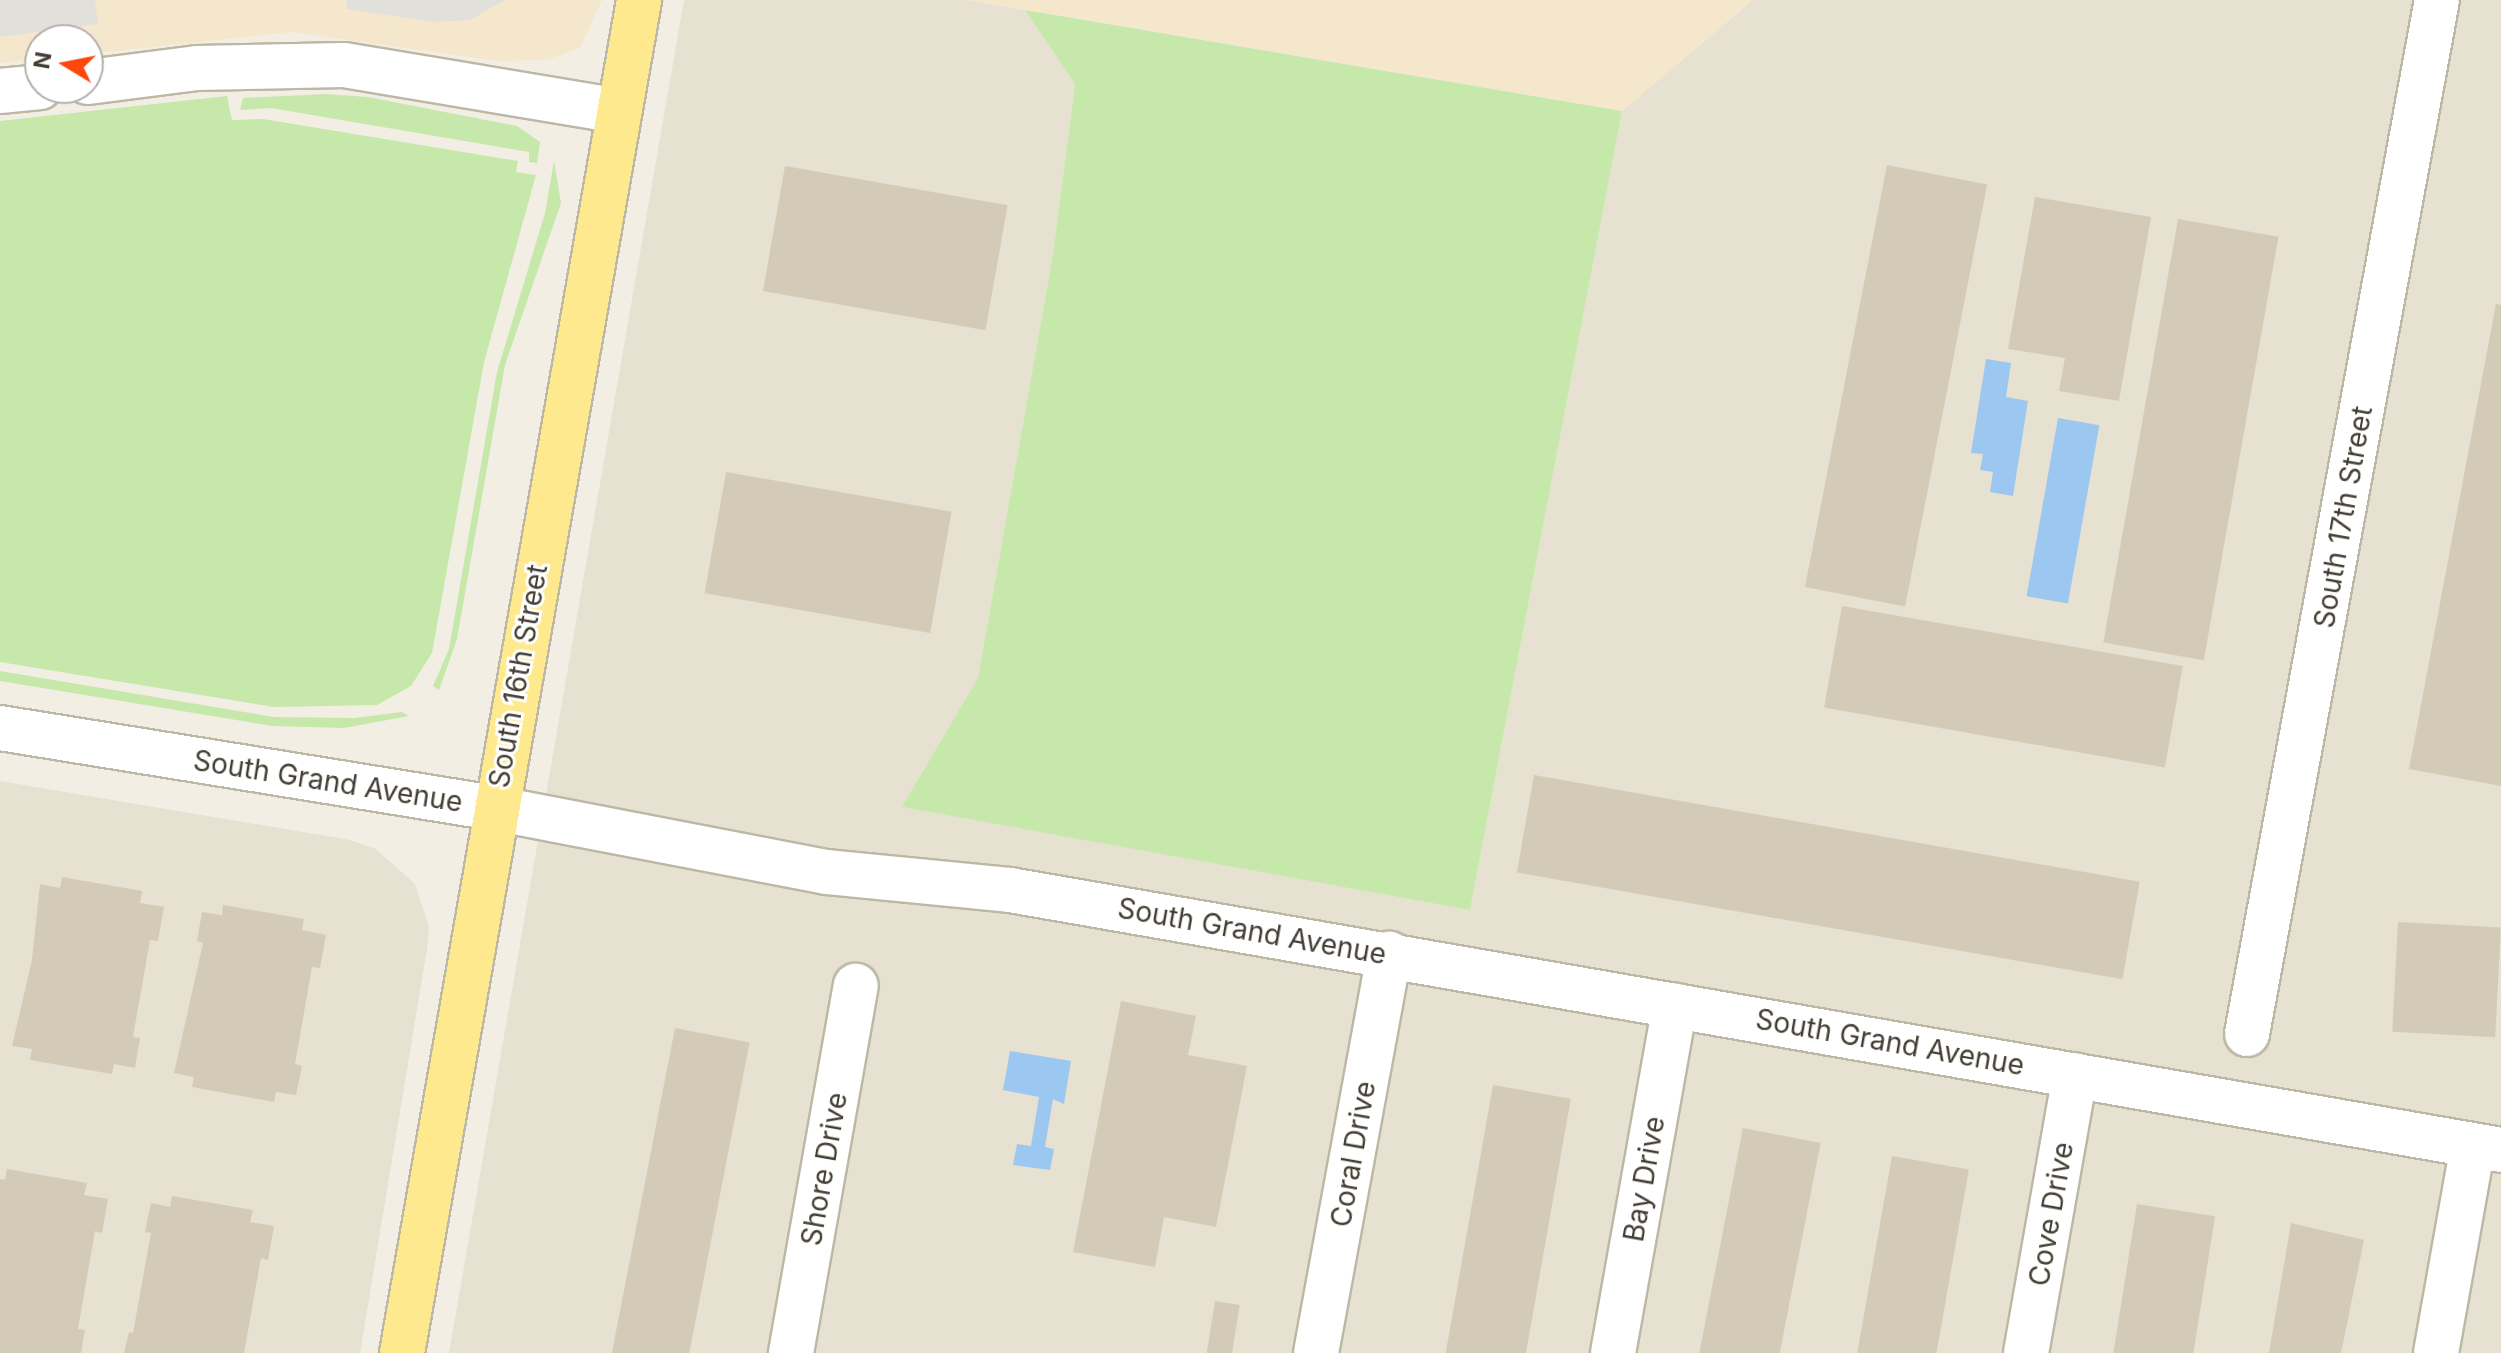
<!DOCTYPE html>
<html>
<head>
<meta charset="utf-8">
<style>
	body { margin:0 }
	#map { position:relative; width:2501px; height:1353px; overflow:hidden; background:#f2eee3; font-family:Inter,sans-serif }
	div>[style] { position:absolute }
	.residential>* { inset:0; background:#e6e1d0 }
	.commercial>* { inset:0; background:#f5e7cc }
	.green>* { inset:0; background:#c6e8aa }
	.parking>* { inset:0; background:#e2e0db }
	.water>* { inset:0; background:#9cc7f1; transform-origin:0 0 }
	.building>* { inset:0; background:#d3cbb8; transform-origin:0 0 }
	.roads { filter:drop-shadow(2px 0 #bdb7a5) drop-shadow(-2px 0 #bdb7a5) drop-shadow(0 2px #bdb7a5) drop-shadow(0 -2px #bdb7a5) }
	.minor>* { height:44px; margin:-22px; padding:0 22px; transform-origin:22px; border-radius:22px; background:#fff }
	.major>* { height:44px; margin:-22px; padding:0 22px; transform-origin:22px; border-radius:22px; background:#ffe98e }
	span { translate:-50% -50%; white-space:nowrap; text-align:center; line-height:1.15; -webkit-text-stroke:6px #fff; paint-order:stroke }
	.street-label { font-size:28px; color:#433e33 }
	.north { position:absolute; left:24px; top:24px; width:80px; height:80px; box-sizing:border-box; background:#fff; border:2px solid #b4b2ad; border-radius:50%; rotate:280deg; font-size:22px; font-weight:700; line-height:32px; text-align:center; color:#433e33 }
	.north::after { content:''; display:block; margin:auto; width:28px; height:36px; background:#fe470d; clip-path:polygon(50% 0,100% 100%,50% 72%,0 100%) }
</style>
</head>
<body>
<div id="map">
	<div class="residential">
		<div style="clip-path:polygon(684px 0,968px 0,1025px 10px,1075px 84px,1053px 254px,978px 678px,903px 807px,1470px 910px,1622px 111px,1753px 0,2501px 0,2501px 1353px,449px 1353px)"></div>
		<div style="clip-path:polygon(0 781px,350px 840px,376px 849px,415px 884px,429px 927px,427px 949px,360px 1353px,0 1353px)"></div>
	</div>
	<div class="commercial">
		<div style="clip-path:polygon(0 0,602px 0,580px 48px,547px 60px,498px 61px,292px 32px,88px 54px,88px 40px,40px 40px,40px 59px,0 63px)"></div>
		<div style="clip-path:polygon(968px 0,1753px 0,1622px 111px)"></div>
	</div>
	<div class="green">
		<div style="clip-path:polygon(1025px 10px,1622px 111px,1470px 910px,902px 807px,978px 678px,1053px 254px,1075px 84px)"></div>
		<div style="clip-path:polygon(325px 94px,368px 97px,517px 126px,540px 142px,537px 163px,529px 162px,529px 152px,271px 108px,240px 110px,243px 98px)"></div>
		<div style="clip-path:polygon(227px 96px,232px 120px,263px 119px,518px 161px,516px 172px,536px 175px,484px 362px,432px 653px,411px 686px,377px 705px,274px 707px,0 662px,0 121px)"></div>
		<div style="clip-path:polygon(554px 161px,561px 203px,505px 365px,457px 639px,439px 690px,433px 686px,449px 649px,497px 372px,545px 213px)"></div>
		<div style="clip-path:polygon(0 671px,274px 717px,354px 718px,402px 712px,409px 716px,344px 728px,272px 726px,0 681px)"></div>
	</div>
	<div class="parking">
		<div style="clip-path:polygon(0 0,95px 0,98px 24px,0 37px)"></div>
		<div style="clip-path:polygon(347px 0,505px 0,470px 20px,436px 22px,346px 9px)"></div>
	</div>
	<div class="water">
		<div style="clip-path:polygon(1986px 359px,2011px 363px,2006px 397px,2028px 401px,2013px 496px,1990px 492px,1993px 472px,1980px 470px,1983px 454px,1971px 453px)"></div>
		<div style="left:2058px;top:418px;width:42px;height:181px;rotate:10deg"></div>
		<div style="clip-path:polygon(1010px 1051px,1071px 1061px,1064px 1104px,1053px 1099px,1045px 1147px,1054px 1149px,1050px 1170px,1013px 1165px,1017px 1144px,1031px 1146px,1039px 1097px,1003px 1090px)"></div>
	</div>
	<div class="building">
		<div style="left:1887px;top:165px;width:102px;height:430px;rotate:11deg"></div>
		<div style="left:785px;top:166px;width:226px;height:127px;rotate:10deg"></div>
		<div style="clip-path:polygon(2035px 197px,2151px 217px,2119px 401px,2059px 391px,2065px 358px,2008px 349px)"></div>
		<div style="left:2178px;top:219px;width:102px;height:430px;rotate:10deg"></div>
		<div style="clip-path:polygon(2496px 304px,2501px 305px,2501px 786px,2409px 769px)"></div>
		<div style="left:726px;top:472px;width:229px;height:123px;rotate:10deg"></div>
		<div style="left:1842px;top:606px;width:346px;height:103px;rotate:10deg"></div>
		<div style="left:1534px;top:775px;width:615px;height:99px;rotate:10deg"></div>
		<div style="clip-path:polygon(62px 877px,142px 891px,140px 903px,164px 907px,158px 941px,150px 940px,133px 1037px,140px 1038px,135px 1068px,114px 1064px,112px 1074px,30px 1060px,32px 1049px,12px 1046px,32px 960px,40px 884px,60px 888px)"></div>
		<div style="clip-path:polygon(223px 905px,304px 919px,302px 930px,326px 935px,320px 968px,312px 967px,295px 1064px,302px 1066px,296px 1095px,276px 1092px,274px 1102px,192px 1087px,194px 1077px,174px 1073px,203px 943px,197px 941px,202px 912px,222px 915px)"></div>
		<div style="left:2398px;top:922px;width:103px;height:110px;rotate:3deg"></div>
		<div style="clip-path:polygon(1121px 1001px,1196px 1016px,1188px 1055px,1247px 1066px,1216px 1227px,1164px 1217px,1155px 1267px,1073px 1252px)"></div>
		<div style="left:675px;top:1028px;width:76px;height:331px;rotate:11deg"></div>
		<div style="left:1493px;top:1085px;width:79px;height:272px;rotate:10deg"></div>
		<div style="left:1743px;top:1128px;width:79px;height:229px;rotate:11deg"></div>
		<div style="left:1892px;top:1156px;width:78px;height:200px;rotate:10deg"></div>
		<div style="clip-path:polygon(7px 1169px,87px 1183px,84px 1195px,108px 1199px,102px 1233px,95px 1231px,78px 1329px,85px 1330px,81px 1353px,0 1353px,0 1179px,5px 1180px)"></div>
		<div style="clip-path:polygon(172px 1196px,253px 1210px,250px 1222px,274px 1226px,268px 1260px,261px 1258px,244px 1353px,124px 1353px,129px 1332px,133px 1333px,151px 1233px,145px 1232px,151px 1203px,170px 1207px)"></div>
		<div style="left:2137px;top:1204px;width:79px;height:151px;rotate:9deg"></div>
		<div style="clip-path:polygon(2291px 1223px,2364px 1240px,2341px 1353px,2269px 1353px)"></div>
		<div style="left:1215px;top:1301px;width:25px;height:53px;rotate:9deg"></div>
	</div>
	<div class="roads">
		<div class="minor">
			<div style="left:88px;top:82px;width:110px;rotate:-7.3deg"></div>
			<div style="left:197px;top:68px;width:147px;rotate:-1.2deg"></div>
			<div style="left:344px;top:65px;width:279px;rotate:9.5deg"></div>
			<div style="left:0;top:91px;width:40px;rotate:-5.7deg"></div>
			<div style="left:0;top:728px;width:500px;rotate:9.2deg"></div>
			<div style="left:494px;top:808px;width:339px;rotate:10.9deg"></div>
			<div style="left:827px;top:872px;width:184px;rotate:5.6deg"></div>
			<div style="left:1010px;top:890px;width:1513px;rotate:9.89deg"></div>
			<div style="left:2247px;top:1034px;width:1051px;rotate:-79.59deg"></div>
			<div style="left:791px;top:1353px;width:373px;rotate:-80deg"></div>
			<div style="left:1316px;top:1353px;width:406px;rotate:-79.6deg"></div>
			<div style="left:1613px;top:1353px;width:353px;rotate:-79.9deg"></div>
			<div style="left:2026px;top:1353px;width:282px;rotate:-80deg"></div>
			<div style="left:2436px;top:1353px;width:211px;rotate:-79.9deg"></div>
		</div>
		<div class="major">
			<div style="left:402px;top:1353px;width:1374px;rotate:-80.06deg"></div>
		</div>
	</div>
	<div class="street-label">
		<span style="left:2343px;top:517px;rotate:-80deg">South 17th Street</span>
		<span style="left:518px;top:676px;rotate:-80deg">South 16th Street</span>
		<span style="left:328px;top:781px;rotate:9deg">South Grand Avenue</span>
		<span style="left:1252px;top:931px;rotate:10deg">South Grand Avenue</span>
		<span style="left:1890px;top:1042px;rotate:10deg">South Grand Avenue</span>
		<span style="left:1353px;top:1154px;rotate:-80deg">Coral Drive</span>
		<span style="left:824px;top:1169px;rotate:-80deg">Shore Drive</span>
		<span style="left:1644px;top:1179px;rotate:-80deg">Bay Drive</span>
		<span style="left:2051px;top:1214px;rotate:-80deg">Cove Drive</span>
	</div>
	<div class="north">N</div>
</div>
</body>
</html>
